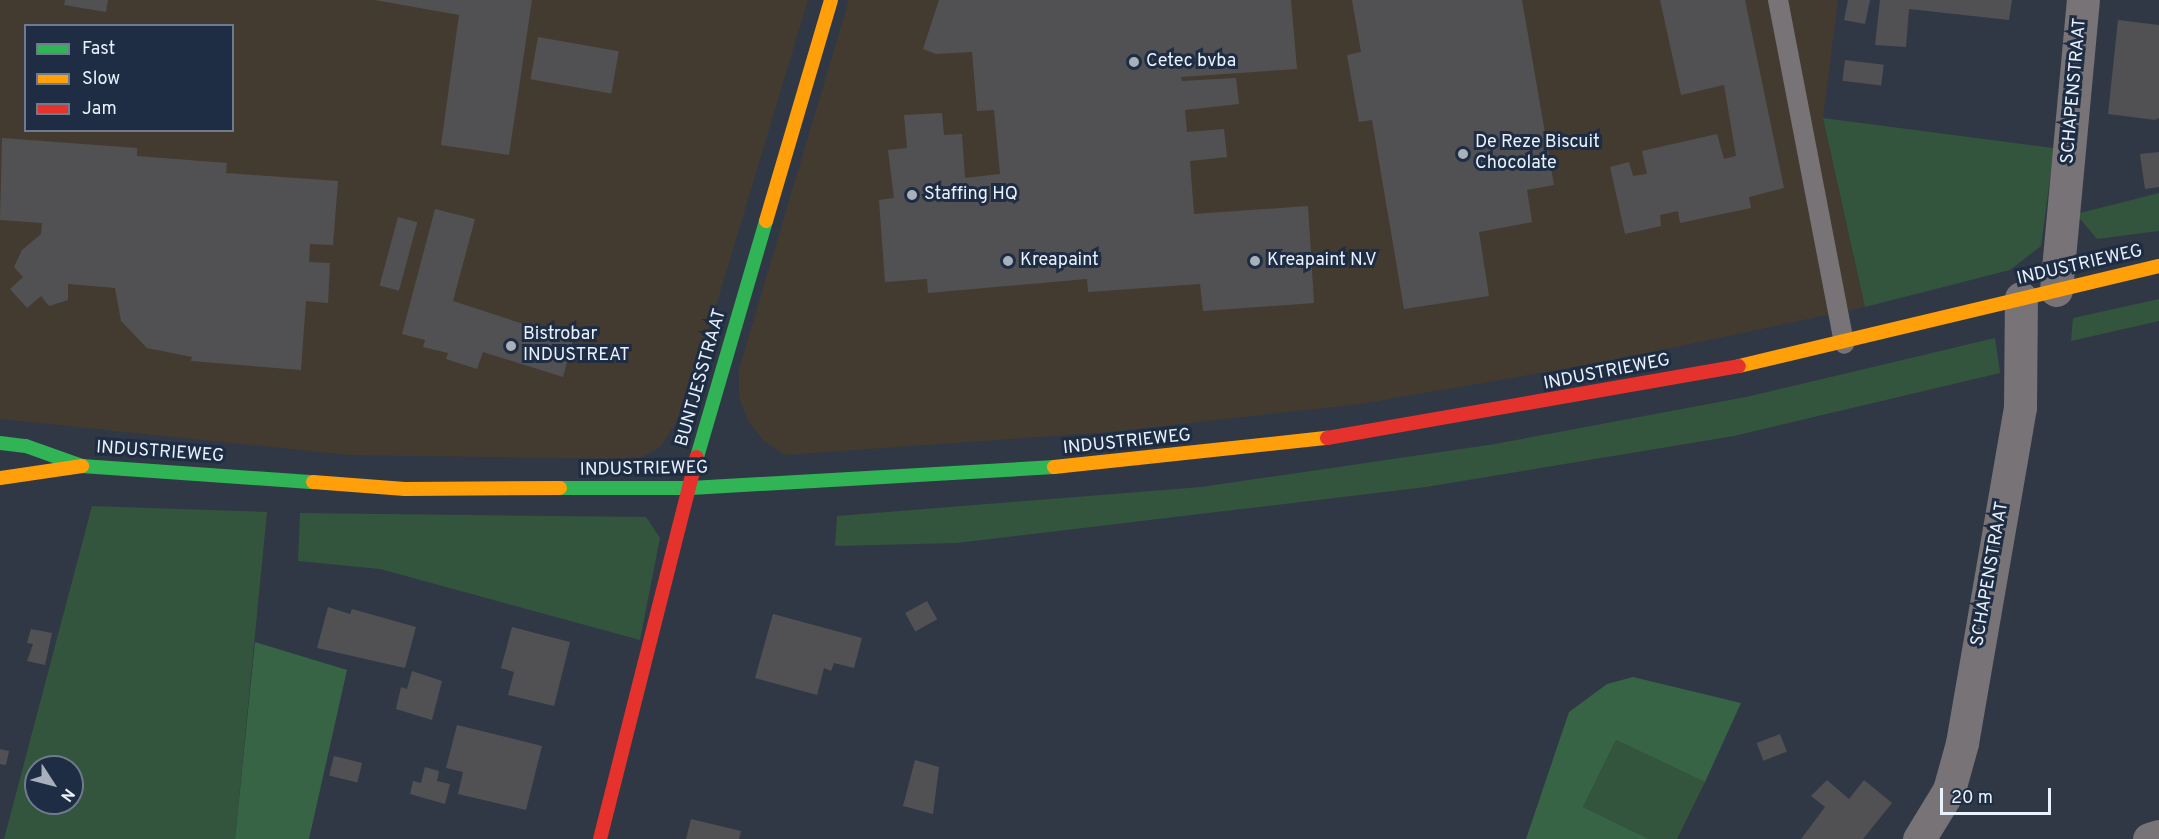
<!DOCTYPE html>
<html>
<head>
<meta charset="utf-8">
<style>
	body { margin:0 }
	#map { position:relative; width:2159px; height:839px; overflow:hidden; background:#303845; font-family:Overpass,sans-serif }
	div>[style] { position:absolute }
	.industrial>* { inset:0; background:#443b30 }
	.green>* { inset:0; background:#33543d }
	.forest>* { inset:0; background:#376445 }
	.building>* { inset:0; background:#515153; transform-origin:0 0 }
	.lane>* { height:20px; margin:-10px; padding:0 10px; transform-origin:10px; border-radius:10px; background:#777376 }
	.street>* { height:33px; margin:-16.5px; padding:0 16.5px; transform-origin:16.5px; border-radius:16.5px; background:#777376 }
	.fast>* { height:14px; margin:-7px; padding:0 7px; transform-origin:7px; border-radius:7px; background:#30b455 }
	.slow>* { height:14px; margin:-7px; padding:0 7px; transform-origin:7px; border-radius:7px; background:#ff9f0a }
	.jam>* { height:14px; margin:-7px; padding:0 7px; transform-origin:7px; border-radius:7px; background:#e5322d }
	.dots>* { width:16px; height:16px; translate:-50% -50%; box-sizing:border-box; border:3px solid #1e2d43; border-radius:50% }
	span { translate:-50% -50%; white-space:nowrap; text-align:center; line-height:1.15; -webkit-text-stroke:6px #1e2d43; paint-order:stroke }
	.poi-label { font-size:18px; color:#e8f1fc }
	.left { translate:0 -50%; text-align:left }
	.street-label { font-size:18px; color:#e8f1fc }
	.legend { position:absolute; left:24px; top:24px; width:210px; height:108px; box-sizing:border-box; background:#1e2d43; border:2px solid #6f7b8d; margin:0; padding:8px 10px; list-style:none; font-size:18px; color:#e8f1fc }
	.legend li { display:flex; align-items:center; gap:12px; height:30px }
	.legend b { width:30px; border:2px solid #6f7b8d }
	.north { position:absolute; left:24px; top:755px; width:60px; height:60px; box-sizing:border-box; background:#1e2d43; border:2px solid #6f7b8d; border-radius:50%; rotate:126deg; font-size:16px; font-weight:700; line-height:24px; text-align:center; color:#e8f1fc }
	.north::after { content:''; display:block; margin:auto; width:21px; height:27px; background:#a8b0bc; clip-path:polygon(50% 0,100% 100%,50% 72%,0 100%) }
	.scale { position:absolute; left:1940px; top:788px; width:111px; height:27px; box-sizing:border-box; border:3px solid #e8f1fc; border-top:0; padding-left:8px; font-size:18px; line-height:21px; white-space:nowrap; color:#e8f1fc; -webkit-text-stroke:4px #1e2d43; paint-order:stroke }
</style>
</head>
<body>
<div id="map">
	<div class="industrial">
		<div style="clip-path:polygon(evenodd,0 0,808px 0,685px 409px,660px 447px,638px 459px,349px 455px,0 419px,0 0,26px 26px,232px 26px,232px 130px,26px 130px,26px 26px)"></div>
		<div style="clip-path:polygon(849px 0,1838px 0,1823px 118px,1865px 307px,1604px 362px,1360px 404px,1109px 432px,785px 455px,764px 441px,748px 421px,739px 397px,739px 369px)"></div>
	</div>
	<div class="green">
		<div style="clip-path:polygon(1823px 118px,2054px 148px,2041px 246px,2010px 270px,1865px 307px)"></div>
		<div style="clip-path:polygon(2159px 193px,2159px 231px,2097px 239px,2076px 214px)"></div>
		<div style="clip-path:polygon(2159px 299px,2159px 321px,2071px 341px,2073px 318px)"></div>
		<div style="clip-path:polygon(1995px 338px,2000px 373px,1734px 436px,1426px 487px,957px 543px,835px 546px,837px 516px,1201px 487px,1495px 444px,1746px 397px)"></div>
		<div style="clip-path:polygon(evenodd,92px 506px,267px 512px,235px 839px,4px 839px,92px 506px,36px 767px,72px 767px,72px 803px,36px 803px,36px 767px)"></div>
		<div style="clip-path:polygon(300px 513px,646px 517px,660px 538px,640px 640px,380px 569px,298px 561px)"></div>
		<div style="clip-path:polygon(1616px 740px,1705px 782px,1677px 839px,1649px 839px,1583px 807px)"></div>
	</div>
	<div class="forest">
		<div style="clip-path:polygon(255px 642px,347px 670px,309px 839px,235px 839px)"></div>
		<div style="clip-path:polygon(1633px 677px,1741px 703px,1705px 782px,1616px 740px,1583px 807px,1649px 839px,1526px 839px,1569px 712px,1607px 684px)"></div>
	</div>
	<div class="building">
		<div style="clip-path:polygon(65px 0,108px 0,106px 12px,64px 5px)"></div>
		<div style="clip-path:polygon(375px 0,532px 0,509px 155px,441px 145px,459px 15px)"></div>
		<div style="clip-path:polygon(939px 0,1291px 0,1297px 69px,1181px 77px,1182px 81px,1236px 78px,1239px 104px,1185px 110px,1187px 132px,1224px 129px,1227px 157px,1190px 161px,1194px 214px,1308px 206px,1314px 303px,1203px 311px,1200px 284px,1088px 292px,1087px 279px,928px 293px,927px 279px,885px 282px,879px 200px,894px 198px,888px 150px,907px 148px,904px 115px,942px 113px,944px 135px,962px 134px,965px 178px,1000px 174px,994px 110px,977px 111px,972px 52px,936px 54px,923px 49px)"></div>
		<div style="clip-path:polygon(1352px 0,1522px 0,1554px 185px,1527px 190px,1532px 222px,1479px 232px,1489px 296px,1404px 309px,1372px 120px,1359px 122px,1347px 55px,1361px 52px)"></div>
		<div style="clip-path:polygon(1660px 0,1745px 0,1784px 188px,1749px 197px,1751px 208px,1680px 223px,1678px 211px,1660px 215px,1661px 226px,1625px 234px,1610px 167px,1629px 162px,1633px 176px,1647px 174px,1642px 151px,1717px 134px,1724px 159px,1736px 156px,1724px 85px,1681px 95px)"></div>
		<div style="clip-path:polygon(1848px 0,1870px 0,1865px 24px,1844px 20px)"></div>
		<div style="clip-path:polygon(1880px 0,2012px 0,2009px 20px,1909px 9px,1906px 47px,1875px 45px)"></div>
		<div style="clip-path:polygon(2118px 20px,2159px 25px,2159px 118px,2155px 120px,2108px 114px)"></div>
		<div style="left:538px;top:37px;width:82px;height:43px;rotate:10deg"></div>
		<div style="left:1845px;top:60px;width:39px;height:21px;rotate:7deg"></div>
		<div style="clip-path:polygon(2px 138px,137px 148px,137px 156px,227px 163px,226px 173px,338px 181px,333px 245px,310px 244px,309px 262px,330px 263px,328px 303px,306px 301px,301px 370px,191px 361px,192px 357px,147px 348px,121px 321px,115px 288px,68px 284px,68px 300px,49px 306px,41px 296px,27px 308px,10px 289px,23px 277px,14px 267px,22px 250px,41px 234px,42px 223px,0 220px)"></div>
		<div style="clip-path:polygon(2159px 152px,2159px 187px,2145px 189px,2140px 154px)"></div>
		<div style="clip-path:polygon(435px 209px,475px 219px,453px 301px,573px 340px,563px 377px,483px 352px,477px 369px,446px 359px,448px 353px,423px 347px,425px 340px,402px 334px)"></div>
		<div style="left:398px;top:217px;width:20px;height:71px;rotate:15deg"></div>
		<div style="left:927px;top:601px;width:21px;height:25px;rotate:61deg"></div>
		<div style="clip-path:polygon(328px 607px,350px 614px,352px 609px,416px 627px,405px 668px,317px 648px)"></div>
		<div style="clip-path:polygon(773px 614px,862px 638px,854px 668px,834px 663px,831px 671px,824px 668px,817px 695px,755px 678px)"></div>
		<div style="clip-path:polygon(512px 627px,570px 642px,554px 706px,508px 695px,514px 672px,501px 668px)"></div>
		<div style="clip-path:polygon(31px 629px,52px 633px,45px 665px,27px 661px,33px 644px,27px 643px)"></div>
		<div style="clip-path:polygon(412px 671px,442px 681px,432px 720px,396px 709px,401px 687px,407px 689px)"></div>
		<div style="clip-path:polygon(457px 725px,542px 746px,526px 810px,458px 794px,463px 772px,446px 768px)"></div>
		<div style="left:1780px;top:734px;width:19px;height:25px;rotate:69deg"></div>
		<div style="clip-path:polygon(0 749px,9px 751px,6px 765px,0 764px)"></div>
		<div style="left:334px;top:756px;width:29px;height:20px;rotate:14deg"></div>
		<div style="clip-path:polygon(915px 760px,939px 767px,933px 814px,903px 806px)"></div>
		<div style="clip-path:polygon(425px 767px,439px 771px,437px 781px,450px 784px,445px 804px,410px 794px,413px 781px,421px 783px)"></div>
		<div style="clip-path:polygon(1827px 780px,1849px 799px,1864px 780px,1892px 803px,1863px 839px,1801px 839px,1825px 807px,1811px 796px)"></div>
		<div style="clip-path:polygon(691px 819px,741px 831px,739px 839px,686px 839px)"></div>
	</div>
	<div class="lane">
		<div style="left:1778px;top:0;width:350px;rotate:79.1deg"></div>
	</div>
	<div class="street">
		<div style="left:2056px;top:290px;width:291px;rotate:-84.7deg"></div>
		<div style="left:1919px;top:839px;width:57px;rotate:-58.5deg"></div>
		<div style="left:1949px;top:790px;width:49px;rotate:-74.5deg"></div>
		<div style="left:1962px;top:743px;width:341px;rotate:-80.2deg"></div>
		<div style="left:2020px;top:407px;width:109px;rotate:-89.5deg"></div>
		<div style="left:2149px;top:839px;width:10px;rotate:-17deg"></div>
	</div>
	<div class="fast">
		<div style="left:0;top:443px;width:26px;rotate:7deg"></div>
		<div style="left:26px;top:446px;width:59px;rotate:19.7deg"></div>
		<div style="left:82px;top:466px;width:232px;rotate:4deg"></div>
		<div style="left:697px;top:457px;width:246px;rotate:-73.7deg"></div>
		<div style="left:560px;top:488px;width:131px"></div>
		<div style="left:691px;top:488px;width:364px;rotate:-3.3deg"></div>
	</div>
	<div class="slow">
		<div style="left:766px;top:221px;width:230px;rotate:-73.6deg"></div>
		<div style="left:1739px;top:366px;width:432px;rotate:-13.4deg"></div>
		<div style="left:1054px;top:467px;width:275px;rotate:-6.1deg"></div>
		<div style="left:0;top:478px;width:83px;rotate:-8.3deg"></div>
		<div style="left:313px;top:482px;width:92px;rotate:4.4deg"></div>
		<div style="left:405px;top:489px;width:155px;rotate:-0.4deg"></div>
	</div>
	<div class="jam">
		<div style="left:1327px;top:438px;width:418px;rotate:-9.9deg"></div>
		<div style="left:600px;top:839px;width:394px;rotate:-75.8deg"></div>
	</div>
	<div class="dots">
		<div style="left:1134px;top:62px;background:#a8b0bc"></div>
		<div style="left:1463px;top:154px;background:#a8b0bc"></div>
		<div style="left:912px;top:195px;background:#a8b0bc"></div>
		<div style="left:1008px;top:261px;background:#a8b0bc"></div>
		<div style="left:1255px;top:261px;background:#a8b0bc"></div>
		<div style="left:511px;top:346px;background:#a8b0bc"></div>
	</div>
	<div class="poi-label">
		<span class="left" style="left:1146px;top:62px">Cetec bvba</span>
		<span class="left" style="left:1475px;top:154px">De Reze Biscuit<br>Chocolate</span>
		<span class="left" style="left:924px;top:195px">Staffing HQ</span>
		<span class="left" style="left:1020px;top:261px">Kreapaint</span>
		<span class="left" style="left:1267px;top:261px">Kreapaint N.V</span>
		<span class="left" style="left:523px;top:346px">Bistrobar<br>INDUSTREAT</span>
	</div>
	<div class="street-label">
		<span style="left:2075px;top:91px;rotate:-85deg">SCHAPENSTRAAT</span>
		<span style="left:2080px;top:266px;rotate:-13deg">INDUSTRIEWEG</span>
		<span style="left:1607px;top:373px;rotate:-11deg">INDUSTRIEWEG</span>
		<span style="left:702px;top:378px;rotate:-74deg">BUNTJESSTRAAT</span>
		<span style="left:1127px;top:443px;rotate:-6deg">INDUSTRIEWEG</span>
		<span style="left:160px;top:453px;rotate:4deg">INDUSTRIEWEG</span>
		<span style="left:644px;top:470px;rotate:-1deg">INDUSTRIEWEG</span>
		<span style="left:1991px;top:574px;rotate:-80deg">SCHAPENSTRAAT</span>
	</div>
	<ul class="legend">
	<li><b style="height:8px;background:#30b455"></b>Fast</li>
	<li><b style="height:8px;background:#ff9f0a"></b>Slow</li>
	<li><b style="height:8px;background:#e5322d"></b>Jam</li>
	</ul>
	<div class="north">N</div>
	<div class="scale">20 m</div>
</div>
</body>
</html>
